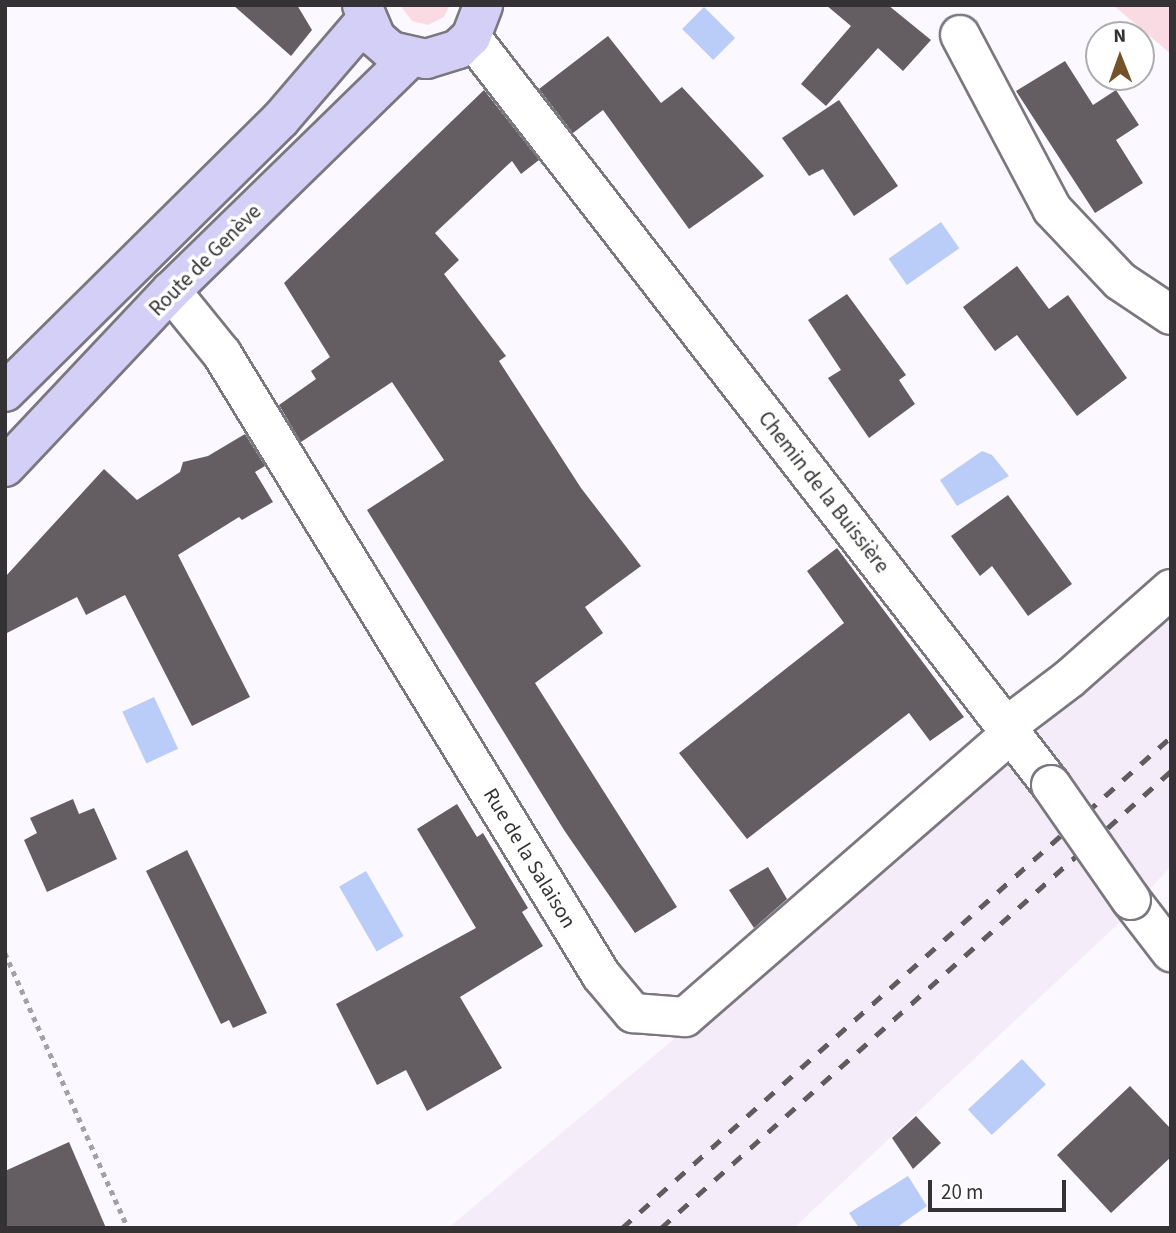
<!DOCTYPE html>
<html>
<head>
<meta charset="utf-8">
<style>
	body { margin:0 }
	#map { position:relative; width:1176px; height:1233px; overflow:hidden; background:#fcf8ff; font-family:"Source Sans 3",sans-serif }
	div>[style] { position:absolute }
	.built>* { inset:0; background:#f5ecfa }
	.green>* { inset:0; background:#fadbe4 }
	.water>* { inset:0; background:#bacdf9; transform-origin:0 0 }
	.building>* { inset:0; background:#645e63 }
	.path>* { height:4.5px; margin-top:-2.25px; transform-origin:0; background:repeating-linear-gradient(90deg,#a4a1a6 0 5px,transparent 0 10px) }
	.roads { filter:drop-shadow(2px 0 #7b777e) drop-shadow(-2px 0 #7b777e) drop-shadow(0 2px #7b777e) drop-shadow(0 -2px #7b777e) }
	.street>* { height:38px; margin:-19px; padding:0 19px; transform-origin:19px; border-radius:19px; background:#fff }
	.primary>* { height:38px; margin:-19px; padding:0 19px; transform-origin:19px; border-radius:19px; background:#d4cff7 }
	.rail>* { height:5px; margin-top:-2.5px; transform-origin:0; background:repeating-linear-gradient(90deg,#5f5c60 0 12px,transparent 0 24px) }
	.bridges { filter:drop-shadow(2px 0 #7b777e) drop-shadow(-2px 0 #7b777e) drop-shadow(0 2px #7b777e) drop-shadow(0 -2px #7b777e) }
	.street-bridge>* { height:38px; margin:-19px; padding:0 19px; transform-origin:19px; border-radius:19px; background:#fff }
	span { translate:-50% -50%; white-space:nowrap; text-align:center; line-height:1.15; -webkit-text-stroke:7px #fff; paint-order:stroke }
	.street-label { font-size:21px; color:#343235 }
	.frame { position:absolute; inset:0; border:7px solid #343235; pointer-events:none }
	.north { position:absolute; left:1085px; top:21px; width:70px; height:70px; box-sizing:border-box; background:#fff; border:2px solid #aeadae; border-radius:50%; rotate:359deg; font-size:19px; font-weight:700; line-height:28px; text-align:center; color:#343235 }
	.north::after { content:''; display:block; margin:auto; width:24px; height:32px; background:#76522c; clip-path:polygon(50% 0,100% 100%,50% 72%,0 100%) }
	.scale { position:absolute; left:928px; top:1180px; width:138px; height:32px; box-sizing:border-box; border:4px solid #343235; border-top:0; padding-left:9px; font-size:21px; line-height:24px; white-space:nowrap; color:#343235; -webkit-text-stroke:5px #fff; paint-order:stroke }
</style>
</head>
<body>
<div id="map">
	<div class="built">
		<div style="clip-path:polygon(1171px 608px,1171px 866px,1119px 923px,794px 1228px,448px 1228px,997px 769px)"></div>
	</div>
	<div class="green">
		<div style="clip-path:polygon(400px 5px,450px 5px,444px 17px,428px 25px,412px 21px)"></div>
		<div style="clip-path:polygon(1113px 5px,1171px 5px,1171px 54px)"></div>
	</div>
	<div class="water">
		<div style="left:704px;top:7px;width:44px;height:31px;rotate:45deg"></div>
		<div style="left:941px;top:222px;width:32px;height:64px;rotate:55deg"></div>
		<div style="clip-path:polygon(982px 451px,992px 455px,1009px 476px,957px 506px,940px 480px)"></div>
		<div style="left:154px;top:697px;width:57px;height:35px;rotate:65deg"></div>
		<div style="left:366px;top:871px;width:75px;height:31px;rotate:60deg"></div>
		<div style="left:1022px;top:1059px;width:35px;height:74px;rotate:47deg"></div>
		<div style="clip-path:polygon(908px 1176px,927px 1206px,896px 1228px,859px 1228px,849px 1213px)"></div>
	</div>
	<div class="building">
		<div style="clip-path:polygon(233px 5px,297px 5px,312px 30px,291px 56px)"></div>
		<div style="clip-path:polygon(826px 5px,888px 5px,931px 40px,903px 71px,878px 48px,826px 106px,801px 84px,851px 26px)"></div>
		<div style="clip-path:polygon(608px 36px,661px 103px,682px 87px,764px 176px,689px 229px,603px 110px,573px 133px,539px 89px)"></div>
		<div style="clip-path:polygon(1065px 61px,1093px 105px,1116px 90px,1139px 125px,1116px 140px,1143px 183px,1095px 213px,1016px 91px)"></div>
		<div style="clip-path:polygon(484px 90px,539px 160px,521px 174px,512px 161px,435px 233px,459px 260px,444px 274px,506px 356px,499px 361px,581px 488px,641px 566px,585px 607px,603px 633px,535px 683px,677px 907px,635px 933px,564px 830px,367px 510px,444px 460px,392px 382px,301px 442px,279px 405px,316px 379px,311px 371px,330px 357px,284px 283px)"></div>
		<div style="clip-path:polygon(839px 100px,898px 186px,854px 216px,823px 169px,809px 176px,782px 138px)"></div>
		<div style="clip-path:polygon(1017px 266px,1049px 309px,1068px 295px,1127px 378px,1077px 416px,1017px 335px,995px 351px,963px 307px)"></div>
		<div style="clip-path:polygon(847px 294px,906px 375px,899px 380px,915px 404px,869px 438px,828px 378px,841px 370px,808px 320px)"></div>
		<div style="clip-path:polygon(245px 434px,265px 466px,255px 472px,273px 502px,242px 520px,239px 517px,178px 555px,250px 697px,192px 726px,125px 595px,86px 615px,77px 597px,5px 634px,5px 577px,104px 469px,137px 500px,180px 472px,183px 462px,208px 456px)"></div>
		<div style="clip-path:polygon(1008px 495px,1072px 584px,1028px 616px,992px 566px,980px 576px,951px 536px)"></div>
		<div style="clip-path:polygon(837px 548px,964px 717px,930px 741px,909px 713px,747px 839px,679px 753px,844px 623px,807px 571px)"></div>
		<div style="clip-path:polygon(73px 799px,79px 814px,94px 808px,117px 859px,47px 892px,24px 840px,37px 833px,30px 818px)"></div>
		<div style="clip-path:polygon(457px 804px,477px 837px,483px 833px,528px 908px,522px 912px,543px 946px,460px 997px,502px 1068px,427px 1111px,406px 1070px,377px 1085px,336px 1004px,476px 928px,417px 829px)"></div>
		<div style="clip-path:polygon(187px 850px,267px 1013px,233px 1028px,229px 1020px,221px 1024px,146px 871px)"></div>
		<div style="clip-path:polygon(768px 867px,787px 899px,754px 928px,729px 890px)"></div>
		<div style="clip-path:polygon(1130px 1086px,1171px 1129px,1171px 1157px,1111px 1213px,1057px 1155px)"></div>
		<div style="clip-path:polygon(916px 1116px,941px 1143px,913px 1169px,892px 1138px)"></div>
		<div style="clip-path:polygon(69px 1142px,106px 1228px,5px 1228px,5px 1171px)"></div>
	</div>
	<div class="path">
		<div style="left:5px;top:953px;width:301px;rotate:65.9deg"></div>
	</div>
	<div class="roads">
		<div class="street">
			<div style="left:960px;top:35px;width:197px;rotate:62.1deg"></div>
			<div style="left:1052px;top:209px;width:99px;rotate:46.6deg"></div>
			<div style="left:1120px;top:281px;width:61px;rotate:33.7deg"></div>
			<div style="left:471px;top:37px;width:947px;rotate:52.21deg"></div>
			<div style="left:171px;top:291px;width:81px;rotate:51deg"></div>
			<div style="left:222px;top:354px;width:728px;rotate:58.6deg"></div>
			<div style="left:601px;top:975px;width:50px;rotate:49.9deg"></div>
			<div style="left:633px;top:1013px;width:52px;rotate:4.4deg"></div>
			<div style="left:685px;top:1017px;width:433px;rotate:-41deg"></div>
			<div style="left:1007px;top:726px;width:78px;rotate:-37.2deg"></div>
			<div style="left:1069px;top:679px;width:136px;rotate:-41.4deg"></div>
			<div style="left:1131px;top:900px;width:66px;rotate:52.4deg"></div>
		</div>
		<div class="primary">
			<div style="left:362px;top:5px;width:36px;rotate:67deg"></div>
			<div style="left:376px;top:38px;width:20px;rotate:41deg"></div>
			<div style="left:391px;top:51px;width:36px;rotate:13deg"></div>
			<div style="left:426px;top:59px;width:34px;rotate:-17deg"></div>
			<div style="left:458px;top:49px;width:18px;rotate:-43deg"></div>
			<div style="left:471px;top:37px;width:34px;rotate:-69deg"></div>
			<div style="left:5px;top:392px;width:387px;rotate:-44.7deg"></div>
			<div style="left:280px;top:120px;width:130px;rotate:-49.4deg"></div>
			<div style="left:5px;top:467px;width:242px;rotate:-46.7deg"></div>
			<div style="left:171px;top:291px;width:334px;rotate:-44.3deg"></div>
		</div>
	</div>
	<div class="rail">
		<div style="left:622px;top:1228px;width:737px;rotate:-41.81deg"></div>
		<div style="left:661px;top:1228px;width:685px;rotate:-41.86deg"></div>
	</div>
	<div class="bridges">
		<div class="street-bridge">
			<div style="left:1051px;top:785px;width:140px;rotate:55.2deg"></div>
		</div>
	</div>
	<div class="street-label">
		<span style="left:205px;top:260px;rotate:-45deg">Route de Genève</span>
		<span style="left:824px;top:492px;rotate:52deg">Chemin de la Buissière</span>
		<span style="left:530px;top:858px;rotate:59deg">Rue de la Salaison</span>
	</div>
	<div class="frame"></div>
	<div class="north">N</div>
	<div class="scale">20 m</div>
</div>
</body>
</html>
